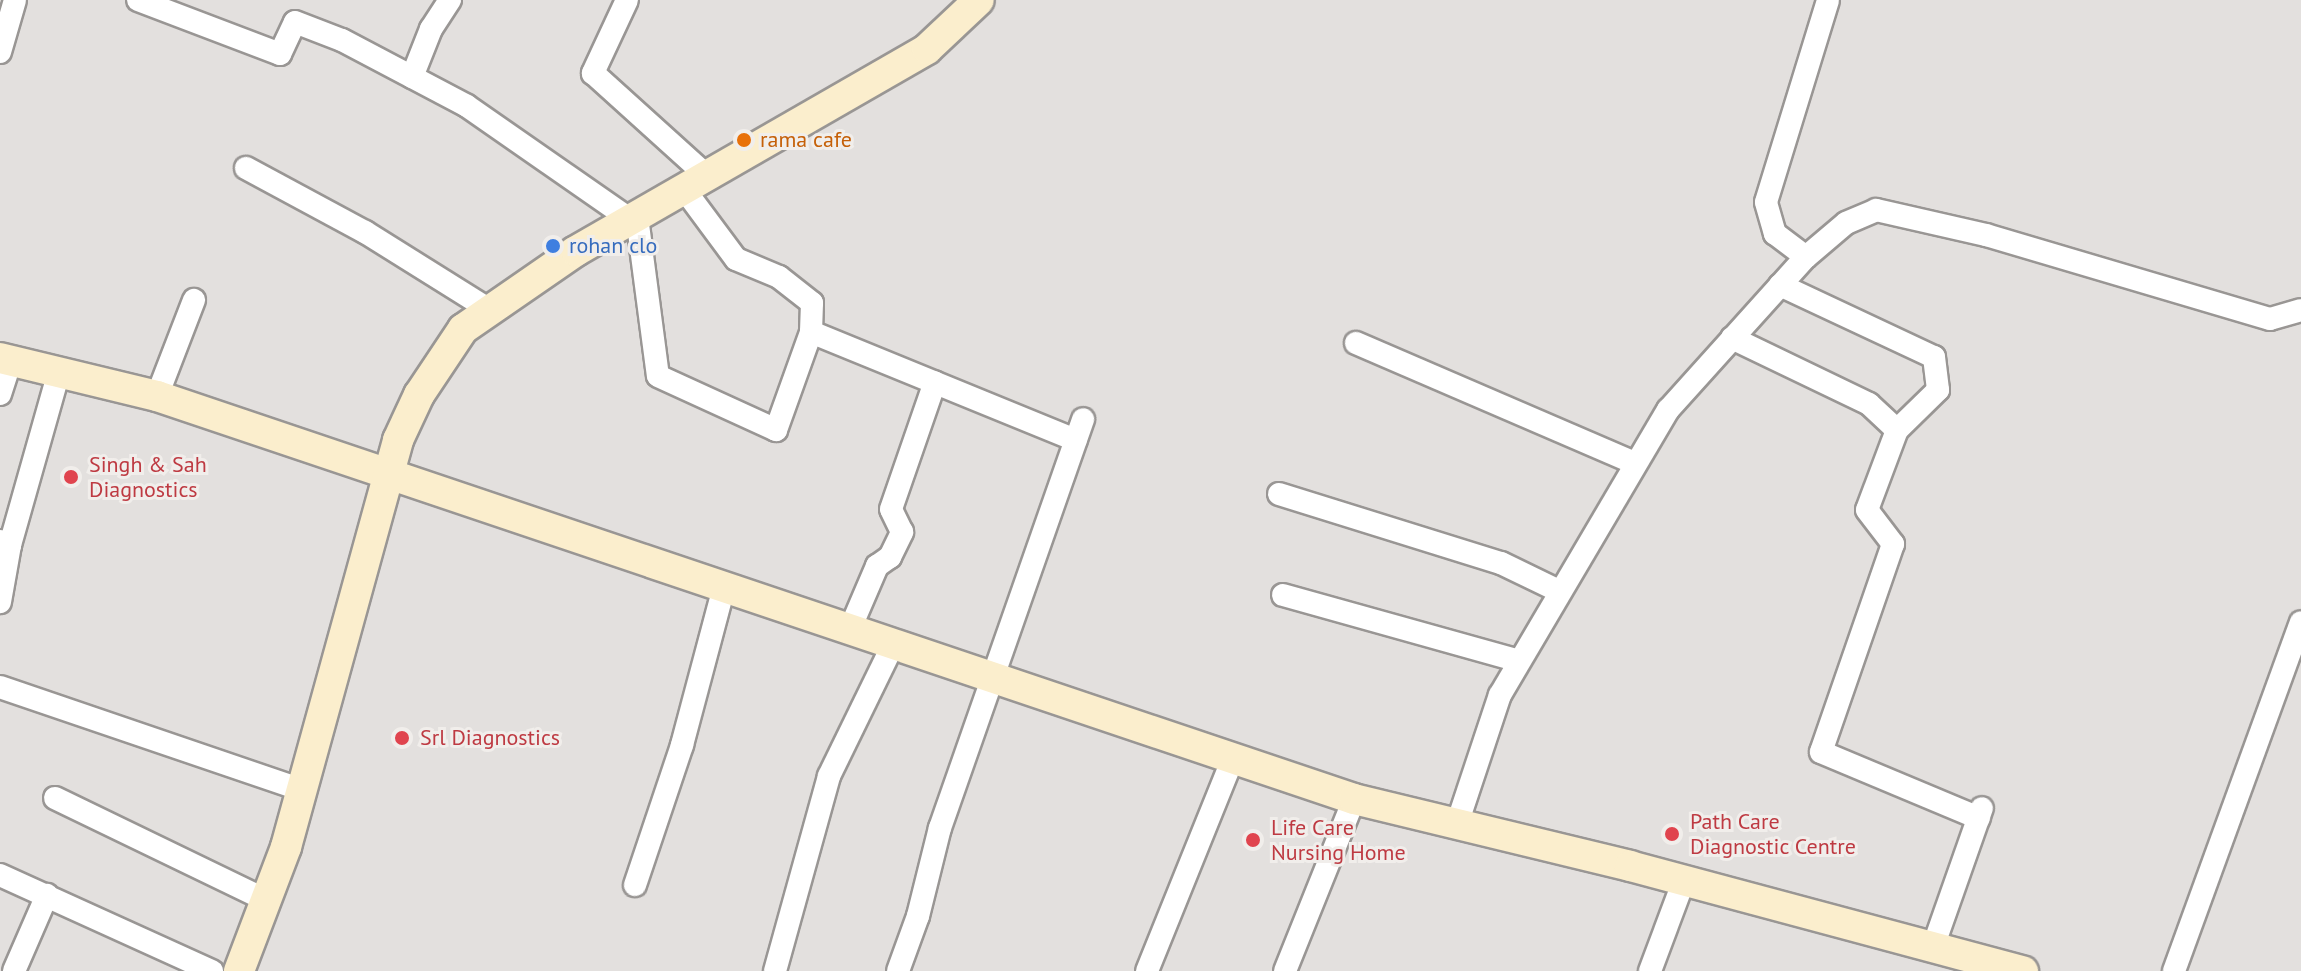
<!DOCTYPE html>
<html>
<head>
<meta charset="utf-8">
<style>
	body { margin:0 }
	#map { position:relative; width:2301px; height:971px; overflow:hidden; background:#e3e0de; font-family:"PT Sans",sans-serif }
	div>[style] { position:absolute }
	.roads { filter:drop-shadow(2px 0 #999694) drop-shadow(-2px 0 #999694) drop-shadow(0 2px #999694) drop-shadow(0 -2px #999694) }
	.minor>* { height:22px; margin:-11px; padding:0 11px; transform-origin:11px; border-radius:11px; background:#fff }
	.secondary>* { height:30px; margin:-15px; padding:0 15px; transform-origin:15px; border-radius:15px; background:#fbeecd }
	.dots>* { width:22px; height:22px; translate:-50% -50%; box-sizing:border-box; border:4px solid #f1eeeb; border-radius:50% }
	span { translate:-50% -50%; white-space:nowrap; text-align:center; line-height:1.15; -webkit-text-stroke:6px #f1eeeb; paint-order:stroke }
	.food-label { font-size:22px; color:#c56008 }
	.left { translate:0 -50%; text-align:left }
	.shop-label { font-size:22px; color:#366cbe }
	.health-label { font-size:22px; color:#be3a42 }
</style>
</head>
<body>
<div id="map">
	<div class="roads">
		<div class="minor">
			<div style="left:138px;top:0;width:152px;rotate:20.8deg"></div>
			<div style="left:280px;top:54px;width:35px;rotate:-65deg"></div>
			<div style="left:295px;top:22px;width:50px;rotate:21deg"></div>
			<div style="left:342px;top:40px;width:141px;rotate:27.8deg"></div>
			<div style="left:467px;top:106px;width:200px;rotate:34.8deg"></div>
			<div style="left:627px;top:0;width:81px;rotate:115deg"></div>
			<div style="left:593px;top:73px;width:154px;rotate:42.1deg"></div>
			<div style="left:0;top:52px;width:54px;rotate:-73.9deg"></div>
			<div style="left:412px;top:77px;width:52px;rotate:-68.4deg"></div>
			<div style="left:431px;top:29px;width:35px;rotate:-57deg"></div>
			<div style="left:246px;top:168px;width:135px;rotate:28.3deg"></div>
			<div style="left:365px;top:232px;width:147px;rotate:32deg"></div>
			<div style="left:684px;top:189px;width:87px;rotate:53.4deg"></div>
			<div style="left:736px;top:259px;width:47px;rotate:22.7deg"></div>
			<div style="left:779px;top:277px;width:42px;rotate:38.2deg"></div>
			<div style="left:812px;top:303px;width:29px;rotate:92deg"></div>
			<div style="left:811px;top:332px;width:286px;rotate:22.2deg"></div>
			<div style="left:637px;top:217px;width:160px;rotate:82.5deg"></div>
			<div style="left:658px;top:376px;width:130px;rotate:24.6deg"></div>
			<div style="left:776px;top:430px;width:104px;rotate:-70.3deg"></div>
			<div style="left:1806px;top:257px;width:39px;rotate:-143deg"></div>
			<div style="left:1775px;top:234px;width:33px;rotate:-106deg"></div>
			<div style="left:1766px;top:202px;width:211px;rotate:-72.9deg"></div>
			<div style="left:1780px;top:285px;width:170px;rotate:25.1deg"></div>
			<div style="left:1934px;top:357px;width:33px;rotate:83deg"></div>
			<div style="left:1938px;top:390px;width:57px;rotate:135.7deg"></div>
			<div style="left:1732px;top:338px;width:152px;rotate:25.7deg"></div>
			<div style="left:1869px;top:404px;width:38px;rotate:43deg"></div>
			<div style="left:1897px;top:430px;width:85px;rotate:110.6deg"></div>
			<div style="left:1867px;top:510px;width:43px;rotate:52.6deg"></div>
			<div style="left:1893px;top:544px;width:220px;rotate:109.1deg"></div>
			<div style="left:1821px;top:752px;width:171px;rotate:22.7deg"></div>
			<div style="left:1356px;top:343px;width:304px;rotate:23.3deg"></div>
			<div style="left:0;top:394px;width:35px;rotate:-72deg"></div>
			<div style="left:157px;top:396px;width:103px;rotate:-68.9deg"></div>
			<div style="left:1279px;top:494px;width:232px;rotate:17.3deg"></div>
			<div style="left:1501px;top:563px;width:64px;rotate:25.8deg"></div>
			<div style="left:0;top:541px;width:11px;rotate:22deg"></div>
			<div style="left:10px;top:545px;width:58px;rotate:100deg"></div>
			<div style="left:10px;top:545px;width:180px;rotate:-74.2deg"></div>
			<div style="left:1283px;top:595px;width:245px;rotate:15.6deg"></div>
			<div style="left:850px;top:629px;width:69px;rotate:-66.8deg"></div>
			<div style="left:877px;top:566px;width:16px;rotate:-35deg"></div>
			<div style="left:890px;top:557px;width:28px;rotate:-64deg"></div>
			<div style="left:902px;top:532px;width:25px;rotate:-116deg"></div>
			<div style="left:891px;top:509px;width:134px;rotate:-70.9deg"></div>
			<div style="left:0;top:687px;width:319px;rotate:18.8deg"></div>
			<div style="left:55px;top:798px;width:234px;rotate:25.8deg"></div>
			<div style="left:1457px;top:824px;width:136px;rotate:-71.6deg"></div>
			<div style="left:1500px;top:695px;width:331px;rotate:-59.5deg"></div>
			<div style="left:1668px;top:410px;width:206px;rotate:-48deg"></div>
			<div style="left:1806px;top:257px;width:52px;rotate:-40.4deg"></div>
			<div style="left:1846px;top:223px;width:33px;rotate:-23deg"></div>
			<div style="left:1876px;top:210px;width:113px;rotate:12.8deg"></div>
			<div style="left:1986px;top:235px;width:296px;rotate:16.5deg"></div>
			<div style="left:2270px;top:319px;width:32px;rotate:-16deg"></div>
			<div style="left:0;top:875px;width:233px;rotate:24.4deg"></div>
			<div style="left:635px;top:885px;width:148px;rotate:-71.4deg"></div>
			<div style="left:682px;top:745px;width:163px;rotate:-75.1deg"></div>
			<div style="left:1933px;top:947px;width:147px;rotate:-70.6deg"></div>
			<div style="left:14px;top:971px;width:83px;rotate:-66.5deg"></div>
			<div style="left:775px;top:971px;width:202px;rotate:-74.5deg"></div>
			<div style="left:829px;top:776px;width:148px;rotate:-64deg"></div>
			<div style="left:898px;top:971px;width:59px;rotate:-70deg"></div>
			<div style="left:918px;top:916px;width:91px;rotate:-76deg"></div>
			<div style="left:940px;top:828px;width:433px;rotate:-70.7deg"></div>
			<div style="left:1147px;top:971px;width:230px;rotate:-68deg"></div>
			<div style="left:1285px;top:971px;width:185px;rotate:-68.1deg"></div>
			<div style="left:1650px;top:971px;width:97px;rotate:-69.5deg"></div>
			<div style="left:2174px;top:971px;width:371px;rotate:-70deg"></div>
		</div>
		<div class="secondary">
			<div style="left:0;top:358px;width:162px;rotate:13.6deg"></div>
			<div style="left:157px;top:396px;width:1263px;rotate:18.61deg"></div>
			<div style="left:1354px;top:799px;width:284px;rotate:13.6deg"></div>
			<div style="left:1630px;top:866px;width:407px;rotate:15deg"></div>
			<div style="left:239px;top:971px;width:133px;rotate:-69.2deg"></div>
			<div style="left:286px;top:847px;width:422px;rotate:-74.6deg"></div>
			<div style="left:398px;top:440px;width:50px;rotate:-65deg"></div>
			<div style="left:419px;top:395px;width:79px;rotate:-56.3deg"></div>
			<div style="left:463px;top:329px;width:137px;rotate:-34.6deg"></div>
			<div style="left:576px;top:251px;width:405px;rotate:-29.9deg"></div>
			<div style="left:927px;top:49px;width:71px;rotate:-43.3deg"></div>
		</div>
	</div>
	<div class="dots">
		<div style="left:744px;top:140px;background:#e8710a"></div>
		<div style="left:553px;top:246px;background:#3f7fe0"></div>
		<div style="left:71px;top:477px;background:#e0444e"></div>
		<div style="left:402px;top:738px;background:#e0444e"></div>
		<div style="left:1672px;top:834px;background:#e0444e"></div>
		<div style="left:1253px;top:840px;background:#e0444e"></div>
	</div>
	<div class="food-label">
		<span class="left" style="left:760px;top:140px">rama cafe</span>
	</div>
	<div class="shop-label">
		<span class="left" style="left:569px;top:246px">rohan clo</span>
	</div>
	<div class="health-label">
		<span class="left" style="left:89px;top:477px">Singh &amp; Sah<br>Diagnostics</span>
		<span class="left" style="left:420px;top:738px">Srl Diagnostics</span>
		<span class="left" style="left:1690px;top:834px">Path Care<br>Diagnostic Centre</span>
		<span class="left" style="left:1271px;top:840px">Life Care<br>Nursing Home</span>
	</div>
</div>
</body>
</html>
